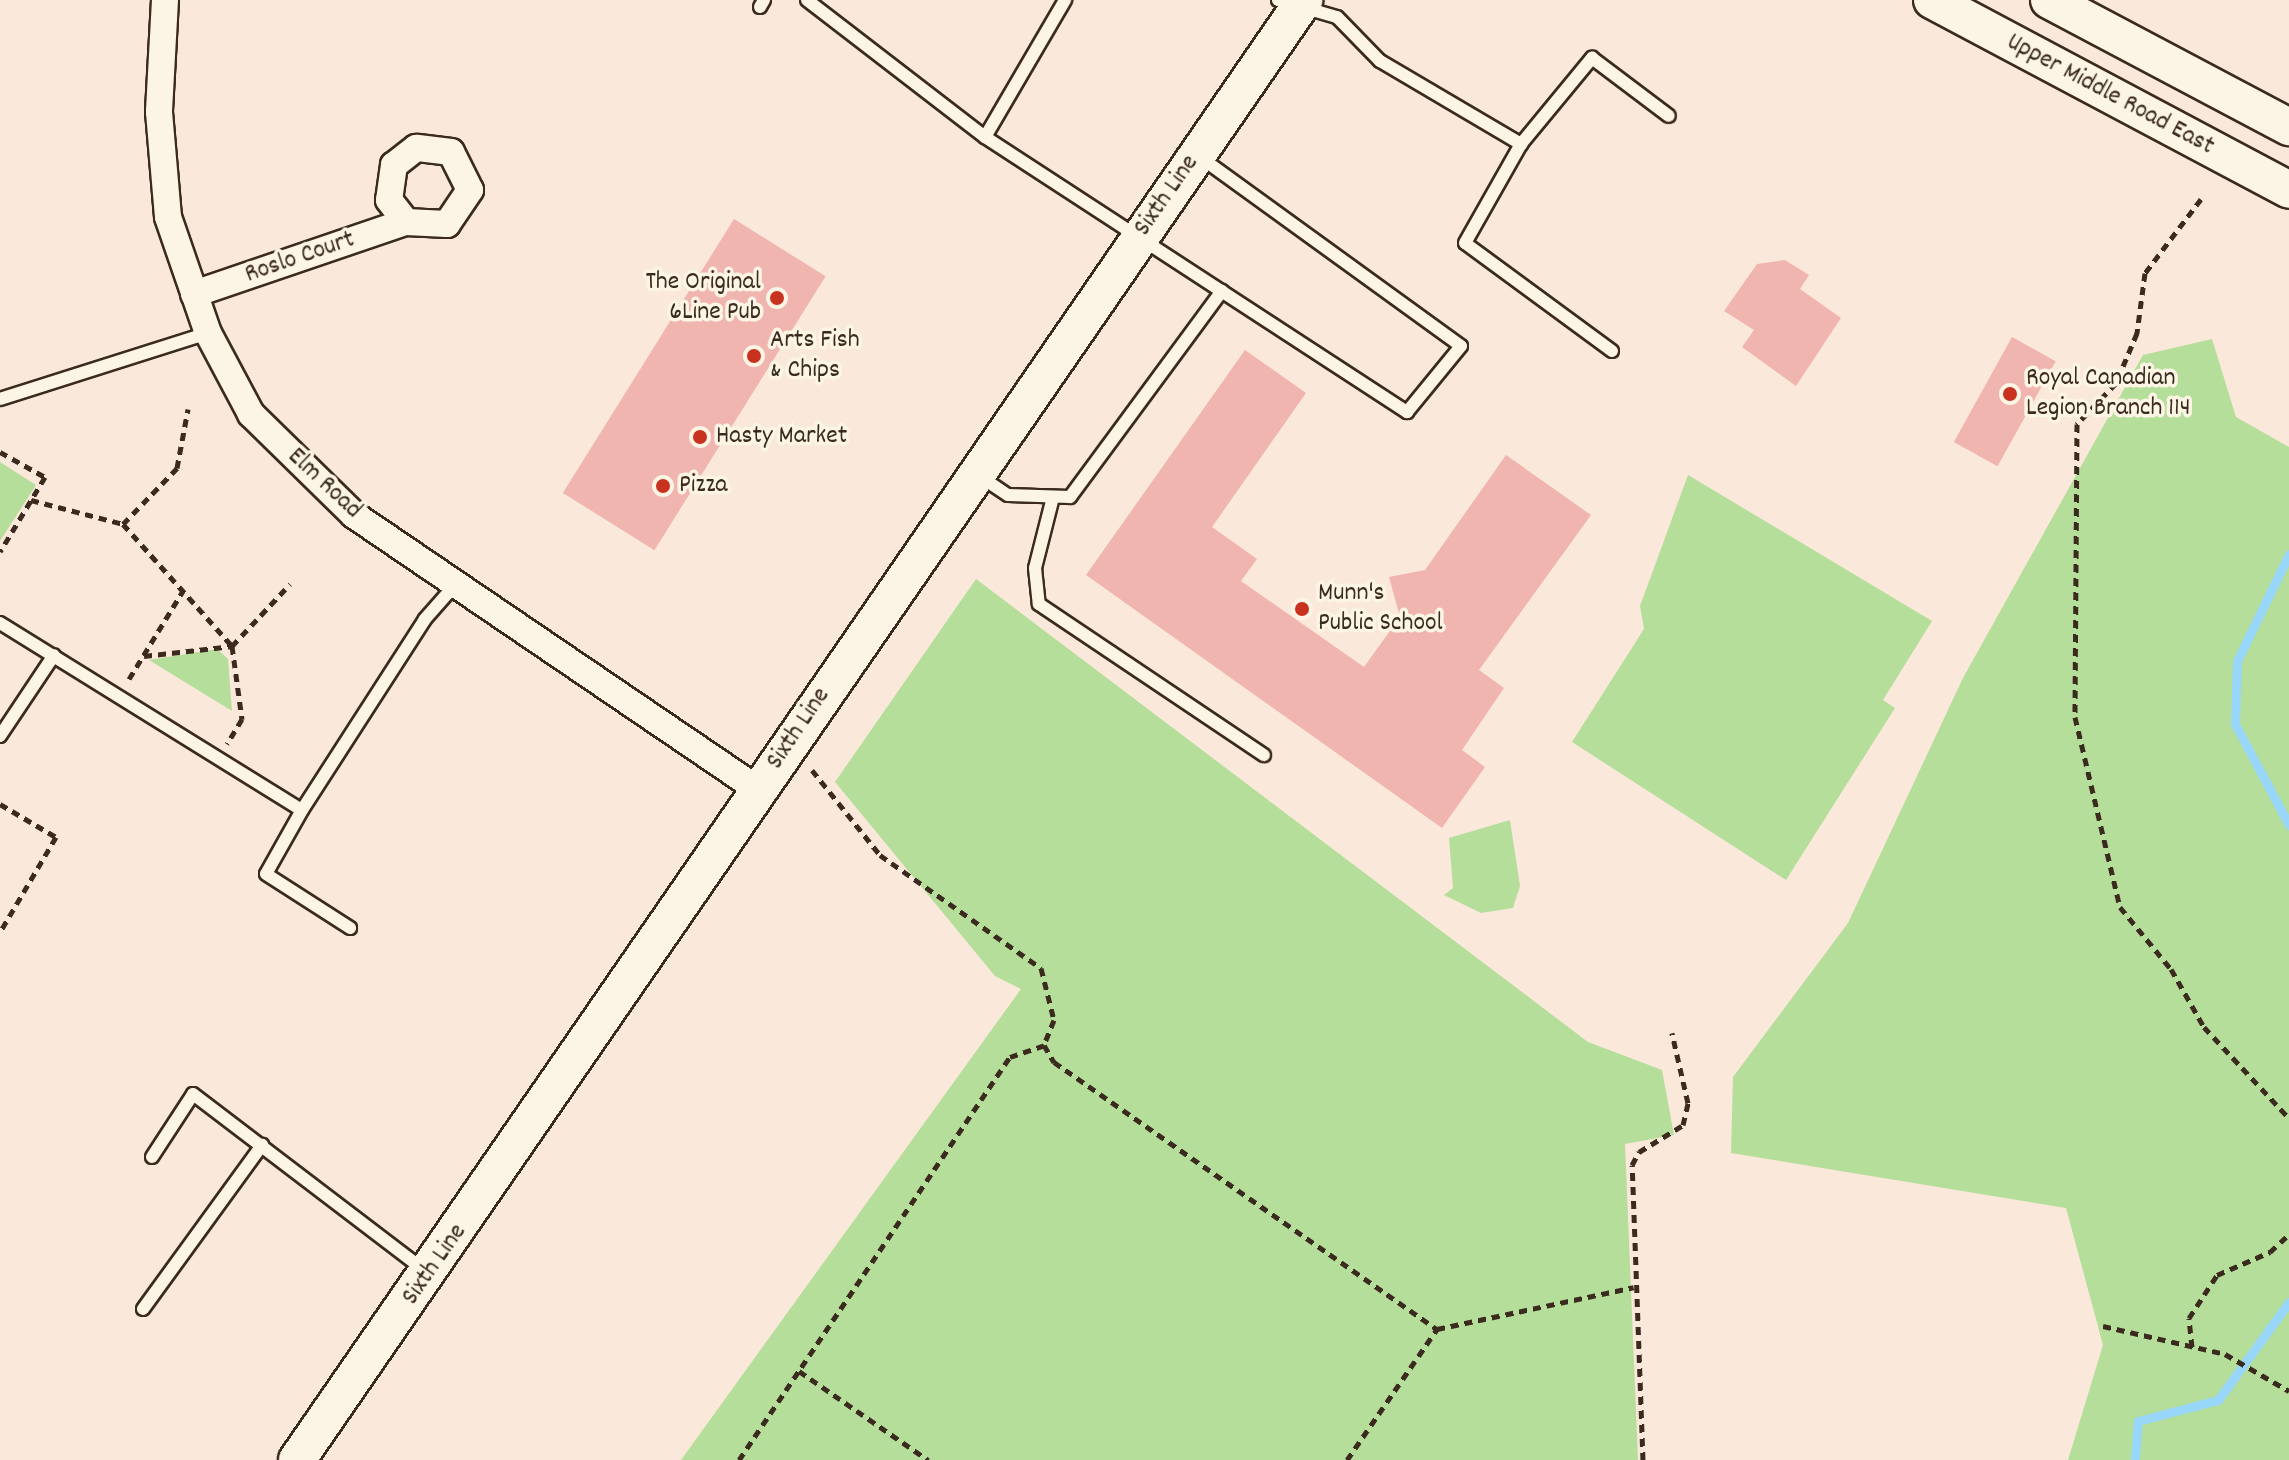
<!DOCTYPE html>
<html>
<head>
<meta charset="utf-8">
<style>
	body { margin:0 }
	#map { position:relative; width:2289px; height:1460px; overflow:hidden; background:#fae8da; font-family:Dekko,sans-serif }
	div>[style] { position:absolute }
	.green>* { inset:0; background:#b5de9a }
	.stream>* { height:9px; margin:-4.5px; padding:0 4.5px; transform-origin:4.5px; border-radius:4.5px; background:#98d7f9 }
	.building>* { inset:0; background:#f1b5b0; transform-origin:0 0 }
	.path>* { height:5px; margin-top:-2.5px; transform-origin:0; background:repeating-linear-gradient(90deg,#3b2a1e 0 8px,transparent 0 14px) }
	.roads { filter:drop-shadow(2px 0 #3b2a1e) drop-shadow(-2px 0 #3b2a1e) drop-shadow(0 2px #3b2a1e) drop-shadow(0 -2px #3b2a1e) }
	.lane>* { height:12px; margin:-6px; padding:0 6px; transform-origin:6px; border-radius:6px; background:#fcf5e5 }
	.street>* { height:26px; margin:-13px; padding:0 13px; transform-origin:13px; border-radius:13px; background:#fcf5e5 }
	.secondary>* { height:36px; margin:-18px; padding:0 18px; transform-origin:18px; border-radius:18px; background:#fcf5e5 }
	.dots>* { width:22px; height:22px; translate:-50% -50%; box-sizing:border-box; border:4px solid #fcf5e5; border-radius:50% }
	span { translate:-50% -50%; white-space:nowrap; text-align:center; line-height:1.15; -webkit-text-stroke:7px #fcf5e5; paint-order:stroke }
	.street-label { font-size:26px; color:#3b2a1e }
	.poi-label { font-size:26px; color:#3b2a1e }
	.right { translate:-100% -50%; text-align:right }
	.left { translate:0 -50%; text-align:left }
</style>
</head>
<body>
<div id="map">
	<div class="green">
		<div style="clip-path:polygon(2212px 339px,2236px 417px,2289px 447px,2289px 1460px,2068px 1460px,2103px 1345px,2066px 1208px,1731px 1153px,1733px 1077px,1848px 923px,1963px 678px,2143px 355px)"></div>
		<div style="clip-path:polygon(0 462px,36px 485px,0 541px)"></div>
		<div style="clip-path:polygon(1688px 475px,1932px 621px,1883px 700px,1895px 708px,1786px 880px,1572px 742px,1644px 629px,1640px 606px)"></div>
		<div style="clip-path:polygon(976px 579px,1588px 1042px,1662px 1070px,1674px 1135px,1625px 1144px,1638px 1460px,681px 1460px,1021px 989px,995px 976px,835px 782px)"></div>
		<div style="clip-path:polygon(217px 649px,228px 659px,232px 711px,149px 660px)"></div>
		<div style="clip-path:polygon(1510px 820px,1520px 886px,1513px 908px,1481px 913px,1444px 895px,1453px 888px,1449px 838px)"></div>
	</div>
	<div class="stream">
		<div style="left:2289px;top:554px;width:119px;rotate:115.9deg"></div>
		<div style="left:2237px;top:661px;width:63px;rotate:91.8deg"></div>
		<div style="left:2235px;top:724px;width:115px;rotate:61.9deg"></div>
		<div style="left:2135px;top:1460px;width:39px;rotate:-86deg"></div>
		<div style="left:2138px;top:1421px;width:83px;rotate:-14.7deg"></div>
		<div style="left:2218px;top:1400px;width:121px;rotate:-54.1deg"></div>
	</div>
	<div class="building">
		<div style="left:734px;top:219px;width:108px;height:323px;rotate:32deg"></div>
		<div style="clip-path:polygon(1785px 260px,1809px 275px,1800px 289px,1841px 318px,1796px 386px,1742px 347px,1754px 330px,1724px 311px,1757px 264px)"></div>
		<div style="left:2012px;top:337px;width:50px;height:120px;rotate:29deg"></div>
		<div style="clip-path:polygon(1245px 350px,1306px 393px,1212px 527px,1257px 559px,1241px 581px,1364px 667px,1400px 617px,1389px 577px,1425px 570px,1506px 455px,1591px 515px,1479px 670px,1504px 688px,1462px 750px,1485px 767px,1442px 828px,1086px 575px)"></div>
	</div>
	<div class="path">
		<div style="left:2201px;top:199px;width:93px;rotate:127.1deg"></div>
		<div style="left:2145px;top:273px;width:61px;rotate:97.6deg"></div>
		<div style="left:2137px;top:333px;width:54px;rotate:112.8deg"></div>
		<div style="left:2116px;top:383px;width:57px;rotate:133.6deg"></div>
		<div style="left:2077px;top:424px;width:293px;rotate:90.4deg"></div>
		<div style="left:2075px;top:717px;width:195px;rotate:76.7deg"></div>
		<div style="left:2120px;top:907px;width:80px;rotate:50.6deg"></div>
		<div style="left:2171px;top:969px;width:67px;rotate:60.4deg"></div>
		<div style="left:2204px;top:1027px;width:125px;rotate:47deg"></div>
		<div style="left:0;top:452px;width:51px;rotate:29.1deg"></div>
		<div style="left:45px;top:477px;width:87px;rotate:121deg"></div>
		<div style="left:31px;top:500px;width:95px;rotate:14.6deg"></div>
		<div style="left:123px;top:524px;width:164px;rotate:48.2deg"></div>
		<div style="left:232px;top:646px;width:74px;rotate:82.2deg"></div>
		<div style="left:242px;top:719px;width:29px;rotate:121deg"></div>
		<div style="left:123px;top:524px;width:78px;rotate:-46deg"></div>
		<div style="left:177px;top:468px;width:60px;rotate:-79.4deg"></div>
		<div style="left:144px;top:656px;width:89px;rotate:-6.5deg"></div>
		<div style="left:232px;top:646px;width:85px;rotate:-46.9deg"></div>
		<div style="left:129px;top:679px;width:103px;rotate:-58.5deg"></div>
		<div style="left:812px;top:770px;width:109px;rotate:51.3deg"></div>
		<div style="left:880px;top:855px;width:197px;rotate:35.1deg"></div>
		<div style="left:1041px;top:968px;width:54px;rotate:76deg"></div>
		<div style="left:1054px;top:1020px;width:27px;rotate:112deg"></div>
		<div style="left:1044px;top:1045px;width:20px;rotate:60deg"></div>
		<div style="left:1054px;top:1062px;width:467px;rotate:34.9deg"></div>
		<div style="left:0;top:804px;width:65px;rotate:30.5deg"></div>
		<div style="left:56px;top:837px;width:110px;rotate:120.5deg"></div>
		<div style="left:2103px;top:1326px;width:125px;rotate:12.9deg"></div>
		<div style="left:2225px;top:1354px;width:74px;rotate:30deg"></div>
		<div style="left:2192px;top:1347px;width:29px;rotate:-96deg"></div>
		<div style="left:2189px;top:1318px;width:51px;rotate:-56.9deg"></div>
		<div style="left:2217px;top:1275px;width:58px;rotate:-23.5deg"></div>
		<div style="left:2270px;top:1252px;width:26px;rotate:-43deg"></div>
		<div style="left:799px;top:1371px;width:157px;rotate:34.6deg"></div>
		<div style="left:739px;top:1460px;width:486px;rotate:-56.1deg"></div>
		<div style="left:1010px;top:1057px;width:36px;rotate:-19deg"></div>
		<div style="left:1347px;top:1460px;width:159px;rotate:-55.5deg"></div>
		<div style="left:1437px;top:1329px;width:201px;rotate:-12deg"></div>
		<div style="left:1643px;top:1460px;width:295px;rotate:-92.1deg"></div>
		<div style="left:1632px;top:1165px;width:15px;rotate:-62deg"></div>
		<div style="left:1639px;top:1152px;width:52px;rotate:-31.5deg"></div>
		<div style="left:1683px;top:1125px;width:23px;rotate:-77deg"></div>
		<div style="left:1688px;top:1103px;width:72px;rotate:-102.9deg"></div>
	</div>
	<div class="roads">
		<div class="lane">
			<div style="left:807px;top:0;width:225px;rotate:37.6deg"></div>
			<div style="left:985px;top:137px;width:504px;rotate:33.09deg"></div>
			<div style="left:1407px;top:412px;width:85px;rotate:-50.7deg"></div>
			<div style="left:1461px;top:346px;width:322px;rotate:-144.1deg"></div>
			<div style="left:1278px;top:0;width:61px;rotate:16.1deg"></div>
			<div style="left:1337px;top:17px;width:62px;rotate:45.7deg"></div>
			<div style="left:1380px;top:61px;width:164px;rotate:30.5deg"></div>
			<div style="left:760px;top:7px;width:8px;rotate:-60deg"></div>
			<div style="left:985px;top:137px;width:159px;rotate:-59.7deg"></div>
			<div style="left:1612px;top:351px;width:182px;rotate:-143.7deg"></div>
			<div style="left:1465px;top:243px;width:114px;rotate:-60.5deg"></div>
			<div style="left:1521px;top:144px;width:112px;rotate:-50.5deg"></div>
			<div style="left:1592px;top:58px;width:96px;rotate:37deg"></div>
			<div style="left:0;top:399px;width:218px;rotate:-17.6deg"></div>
			<div style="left:981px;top:477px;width:32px;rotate:34deg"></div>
			<div style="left:1008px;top:495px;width:62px;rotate:1.8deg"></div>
			<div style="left:1070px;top:497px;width:256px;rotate:-53.6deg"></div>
			<div style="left:1052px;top:501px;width:69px;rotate:104.2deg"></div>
			<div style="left:1035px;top:568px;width:36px;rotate:84deg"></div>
			<div style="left:1039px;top:604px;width:271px;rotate:33.9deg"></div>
			<div style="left:0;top:623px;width:355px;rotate:31.8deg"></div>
			<div style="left:302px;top:810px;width:227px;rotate:-57.2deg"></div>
			<div style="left:425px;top:619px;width:45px;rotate:-48.6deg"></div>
			<div style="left:0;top:736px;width:97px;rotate:-56.3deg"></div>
			<div style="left:302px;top:810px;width:73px;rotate:119.4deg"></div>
			<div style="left:266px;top:874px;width:100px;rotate:32.7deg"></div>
			<div style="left:152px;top:1157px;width:75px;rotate:-56.9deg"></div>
			<div style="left:193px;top:1094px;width:290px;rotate:37.3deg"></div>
			<div style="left:143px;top:1309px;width:203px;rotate:-54deg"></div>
		</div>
		<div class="street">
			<div style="left:165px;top:0;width:112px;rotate:93.1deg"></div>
			<div style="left:159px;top:112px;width:105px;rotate:85.1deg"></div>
			<div style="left:168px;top:217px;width:123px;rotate:71deg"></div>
			<div style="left:208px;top:333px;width:92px;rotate:62deg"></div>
			<div style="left:251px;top:414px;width:144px;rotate:44.4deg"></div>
			<div style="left:354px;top:515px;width:490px;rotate:34.2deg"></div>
			<div style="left:194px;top:294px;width:224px;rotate:-18.8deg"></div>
			<div style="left:406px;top:222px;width:41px;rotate:2.8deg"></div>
			<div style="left:447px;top:224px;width:41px;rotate:-55.9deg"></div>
			<div style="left:470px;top:190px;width:42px;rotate:-116.6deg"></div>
			<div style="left:451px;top:152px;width:35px;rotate:-173deg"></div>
			<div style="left:416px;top:148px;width:28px;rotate:142deg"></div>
			<div style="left:394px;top:165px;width:35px;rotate:98deg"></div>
			<div style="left:389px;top:200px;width:28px;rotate:52deg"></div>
		</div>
		<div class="secondary">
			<div style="left:1932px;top:0;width:404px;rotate:28deg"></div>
			<div style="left:2049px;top:0;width:272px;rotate:27.9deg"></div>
			<div style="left:297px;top:1460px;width:1774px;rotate:-55.4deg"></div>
		</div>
	</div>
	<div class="dots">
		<div style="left:777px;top:298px;background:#c8321e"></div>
		<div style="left:754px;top:356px;background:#c8321e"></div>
		<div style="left:2010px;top:394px;background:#c8321e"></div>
		<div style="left:700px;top:437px;background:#c8321e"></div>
		<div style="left:663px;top:486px;background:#c8321e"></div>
		<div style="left:1302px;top:609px;background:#c8321e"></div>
	</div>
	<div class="street-label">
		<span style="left:2110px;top:95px;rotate:28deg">Upper Middle Road East</span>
		<span style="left:1167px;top:196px;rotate:-55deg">Sixth Line</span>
		<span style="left:300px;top:258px;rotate:-19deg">Roslo Court</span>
		<span style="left:324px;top:484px;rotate:43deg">Elm Road</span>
		<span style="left:799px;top:729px;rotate:-56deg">Sixth Line</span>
		<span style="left:435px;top:1265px;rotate:-55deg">Sixth Line</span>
	</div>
	<div class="poi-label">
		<span class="right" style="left:761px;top:298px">The Original<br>6Line Pub</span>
		<span class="left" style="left:770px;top:356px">Arts Fish<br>&amp; Chips</span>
		<span class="left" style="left:2026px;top:394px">Royal Canadian<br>Legion Branch 114</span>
		<span class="left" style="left:716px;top:437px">Hasty Market</span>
		<span class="left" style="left:679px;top:486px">Pizza</span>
		<span class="left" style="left:1318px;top:609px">Munn's<br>Public School</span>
	</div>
</div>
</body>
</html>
